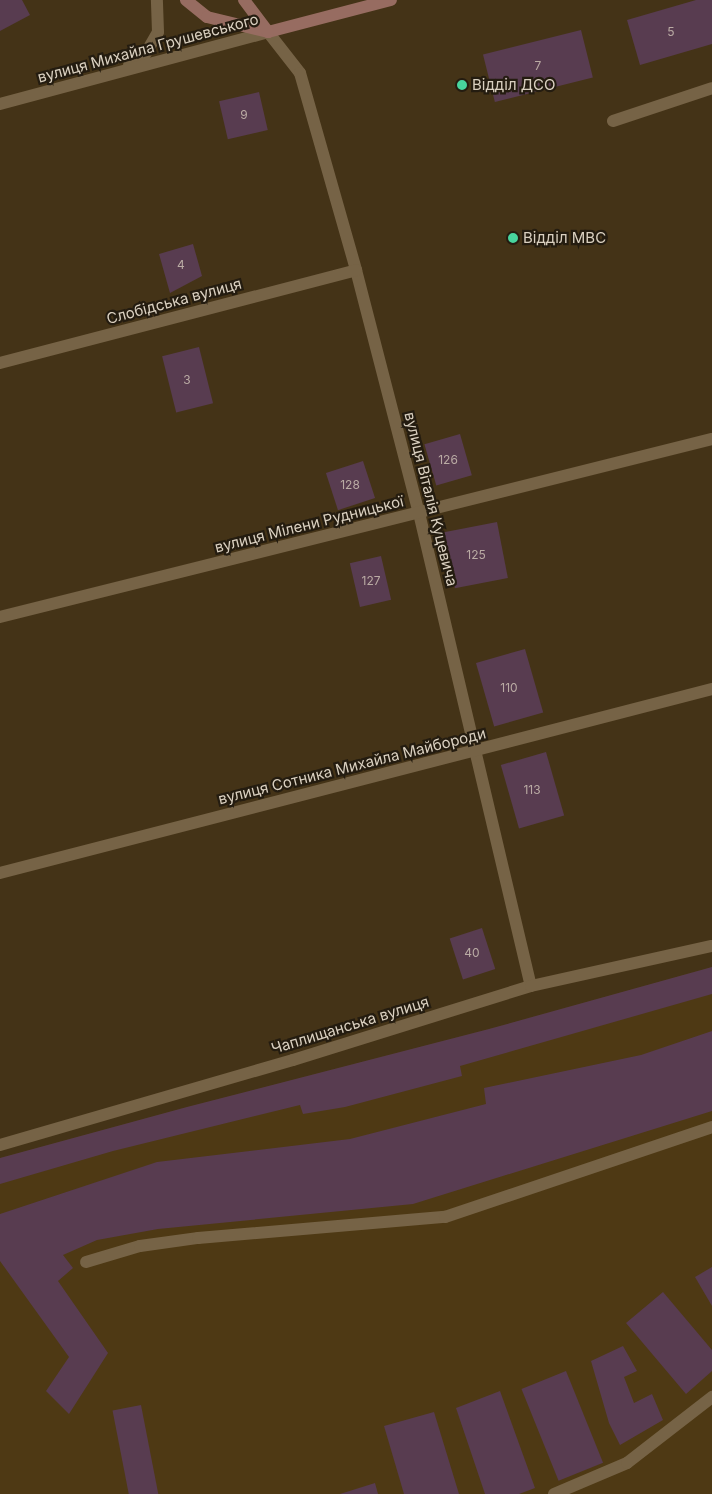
<!DOCTYPE html>
<html>
<head>
<meta charset="utf-8">
<style>
	body { margin:0 }
	#map { position:relative; width:712px; height:1494px; overflow:hidden; background:#443317; font-family:Inter,sans-serif }
	div>[style] { position:absolute }
	.built>* { inset:0; background:#4e3914 }
	.building>* { inset:0; background:#583c50; transform-origin:0 0 }
	.service>* { height:12px; margin:-6px; padding:0 6px; transform-origin:6px; border-radius:6px; background:#766346 }
	.minor>* { height:12px; margin:-6px; padding:0 6px; transform-origin:6px; border-radius:6px; background:#766346 }
	.tertiary>* { height:12px; margin:-6px; padding:0 6px; transform-origin:6px; border-radius:6px; background:#766346 }
	.secondary>* { height:12px; margin:-6px; padding:0 6px; transform-origin:6px; border-radius:6px; background:#976c61 }
	.dots>* { width:14px; height:14px; translate:-50% -50%; box-sizing:border-box; border:2px solid #241c10; border-radius:50% }
	span { translate:-50% -50%; white-space:nowrap; text-align:center; line-height:1.15; -webkit-text-stroke:4.5px #241c10; paint-order:stroke }
	.number-label { font-size:12px; color:#baaba4 }
	.number-label span { -webkit-text-stroke-width:0 }
	.street-label { font-size:15px; color:#dad0c0 }
	.poi-label { font-size:15px; color:#dad0c0 }
	.left { translate:0 -50%; text-align:left }
</style>
</head>
<body>
<div id="map">
	<div class="built">
		<div style="clip-path:polygon(712px 967px,712px 1494px,0 1494px,0 1158px,187px 1107px,489px 1029px)"></div>
	</div>
	<div class="building">
		<div style="clip-path:polygon(0 0,22px 0,30px 15px,0 31px)"></div>
		<div style="clip-path:polygon(696px 0,712px 0,712px 44px,640px 65px,627px 20px)"></div>
		<div style="left:581px;top:30px;width:49px;height:101px;rotate:76deg"></div>
		<div style="left:259px;top:92px;width:39px;height:41px;rotate:77deg"></div>
		<div style="clip-path:polygon(193px 244px,202px 276px,170px 293px,159px 254px)"></div>
		<div style="left:199px;top:347px;width:58px;height:38px;rotate:76deg"></div>
		<div style="left:460px;top:434px;width:43px;height:37px;rotate:74deg"></div>
		<div style="left:363px;top:461px;width:39px;height:39px;rotate:72deg"></div>
		<div style="left:497px;top:522px;width:57px;height:54px;rotate:79deg"></div>
		<div style="left:381px;top:556px;width:45px;height:32px;rotate:77deg"></div>
		<div style="left:525px;top:649px;width:66px;height:51px;rotate:74deg"></div>
		<div style="left:546px;top:752px;width:66px;height:47px;rotate:74deg"></div>
		<div style="left:482px;top:928px;width:43px;height:34px;rotate:72deg"></div>
		<div style="clip-path:polygon(712px 967px,712px 994px,460px 1066px,462px 1076px,345px 1107px,303px 1114px,300px 1105px,113px 1151px,0 1184px,0 1158px,187px 1107px,489px 1029px)"></div>
		<div style="clip-path:polygon(712px 1031px,712px 1111px,413px 1204px,158px 1229px,97px 1240px,63px 1255px,73px 1268px,58px 1281px,108px 1353px,69px 1414px,46px 1391px,69px 1357px,0 1261px,0 1214px,157px 1162px,350px 1139px,486px 1104px,484px 1088px,641px 1055px)"></div>
		<div style="clip-path:polygon(712px 1267px,712px 1306px,695px 1277px)"></div>
		<div style="clip-path:polygon(663px 1292px,712px 1350px,712px 1371px,686px 1394px,626px 1323px)"></div>
		<div style="clip-path:polygon(623px 1346px,637px 1371px,624px 1377px,634px 1403px,652px 1394px,663px 1420px,620px 1445px,609px 1423px,591px 1361px)"></div>
		<div style="left:566px;top:1371px;width:99px;height:48px;rotate:68deg"></div>
		<div style="clip-path:polygon(500px 1391px,535px 1488px,519px 1494px,485px 1494px,456px 1408px)"></div>
		<div style="left:141px;top:1405px;width:91px;height:29px;rotate:79deg"></div>
		<div style="clip-path:polygon(434px 1412px,459px 1494px,404px 1494px,384px 1426px)"></div>
		<div style="clip-path:polygon(375px 1483px,378px 1494px,340px 1494px)"></div>
	</div>
	<div class="service">
		<div style="left:613px;top:121px;width:104px;rotate:-18.4deg"></div>
		<div style="left:86px;top:1262px;width:56px;rotate:-16.5deg"></div>
		<div style="left:140px;top:1246px;width:59px;rotate:-7.9deg"></div>
		<div style="left:198px;top:1238px;width:248px;rotate:-4.9deg"></div>
		<div style="left:445px;top:1217px;width:282px;rotate:-18.6deg"></div>
		<div style="left:554px;top:1494px;width:79px;rotate:-23deg"></div>
		<div style="left:627px;top:1463px;width:108px;rotate:-37.8deg"></div>
	</div>
	<div class="minor">
		<div style="left:268px;top:32px;width:52px;rotate:52deg"></div>
		<div style="left:300px;top:73px;width:205px;rotate:74.1deg"></div>
		<div style="left:356px;top:270px;width:251px;rotate:75.5deg"></div>
		<div style="left:419px;top:513px;width:486px;rotate:76.7deg"></div>
		<div style="left:0;top:363px;width:368px;rotate:-14.6deg"></div>
		<div style="left:0;top:617px;width:734px;rotate:-14.04deg"></div>
		<div style="left:0;top:873px;width:735px;rotate:-14.49deg"></div>
		<div style="left:0;top:1145px;width:305px;rotate:-16.2deg"></div>
		<div style="left:293px;top:1060px;width:249px;rotate:-17.3deg"></div>
		<div style="left:531px;top:986px;width:185px;rotate:-12.5deg"></div>
	</div>
	<div class="tertiary">
		<div style="left:129px;top:65px;width:16px;rotate:-27deg"></div>
		<div style="left:143px;top:58px;width:30px;rotate:-60deg"></div>
		<div style="left:158px;top:32px;width:32px;rotate:-92deg"></div>
		<div style="left:0;top:104px;width:278px;rotate:-15deg"></div>
	</div>
	<div class="secondary">
		<div style="left:186px;top:0;width:27px;rotate:39deg"></div>
		<div style="left:207px;top:17px;width:63px;rotate:13.8deg"></div>
		<div style="left:268px;top:32px;width:127px;rotate:-14.6deg"></div>
		<div style="left:244px;top:0;width:40px;rotate:53deg"></div>
	</div>
	<div class="dots">
		<div style="left:462px;top:85px;background:#48d49d"></div>
		<div style="left:513px;top:238px;background:#48d49d"></div>
	</div>
	<div class="number-label">
		<span style="left:671px;top:32px">5</span>
		<span style="left:538px;top:66px">7</span>
		<span style="left:244px;top:115px">9</span>
		<span style="left:181px;top:265px">4</span>
		<span style="left:187px;top:380px">3</span>
		<span style="left:448px;top:460px">126</span>
		<span style="left:350px;top:485px">128</span>
		<span style="left:476px;top:555px">125</span>
		<span style="left:371px;top:581px">127</span>
		<span style="left:509px;top:688px">110</span>
		<span style="left:532px;top:790px">113</span>
		<span style="left:472px;top:953px">40</span>
	</div>
	<div class="street-label">
		<span style="left:148px;top:48px;rotate:-15deg">вулиця Михайла Грушевського</span>
		<span style="left:174px;top:301px;rotate:-15deg">Слобідська вулиця</span>
		<span style="left:431px;top:499px;rotate:76deg">вулиця Віталія Куцевича</span>
		<span style="left:309px;top:524px;rotate:-14deg">вулиця Мілени Рудницької</span>
		<span style="left:352px;top:766px;rotate:-14deg">вулиця Сотника Михайла Майбороди</span>
		<span style="left:350px;top:1025px;rotate:-17deg">Чаплищанська вулиця</span>
	</div>
	<div class="poi-label">
		<span class="left" style="left:472px;top:85px">Відділ ДСО</span>
		<span class="left" style="left:523px;top:238px">Відділ МВС</span>
	</div>
</div>
</body>
</html>
